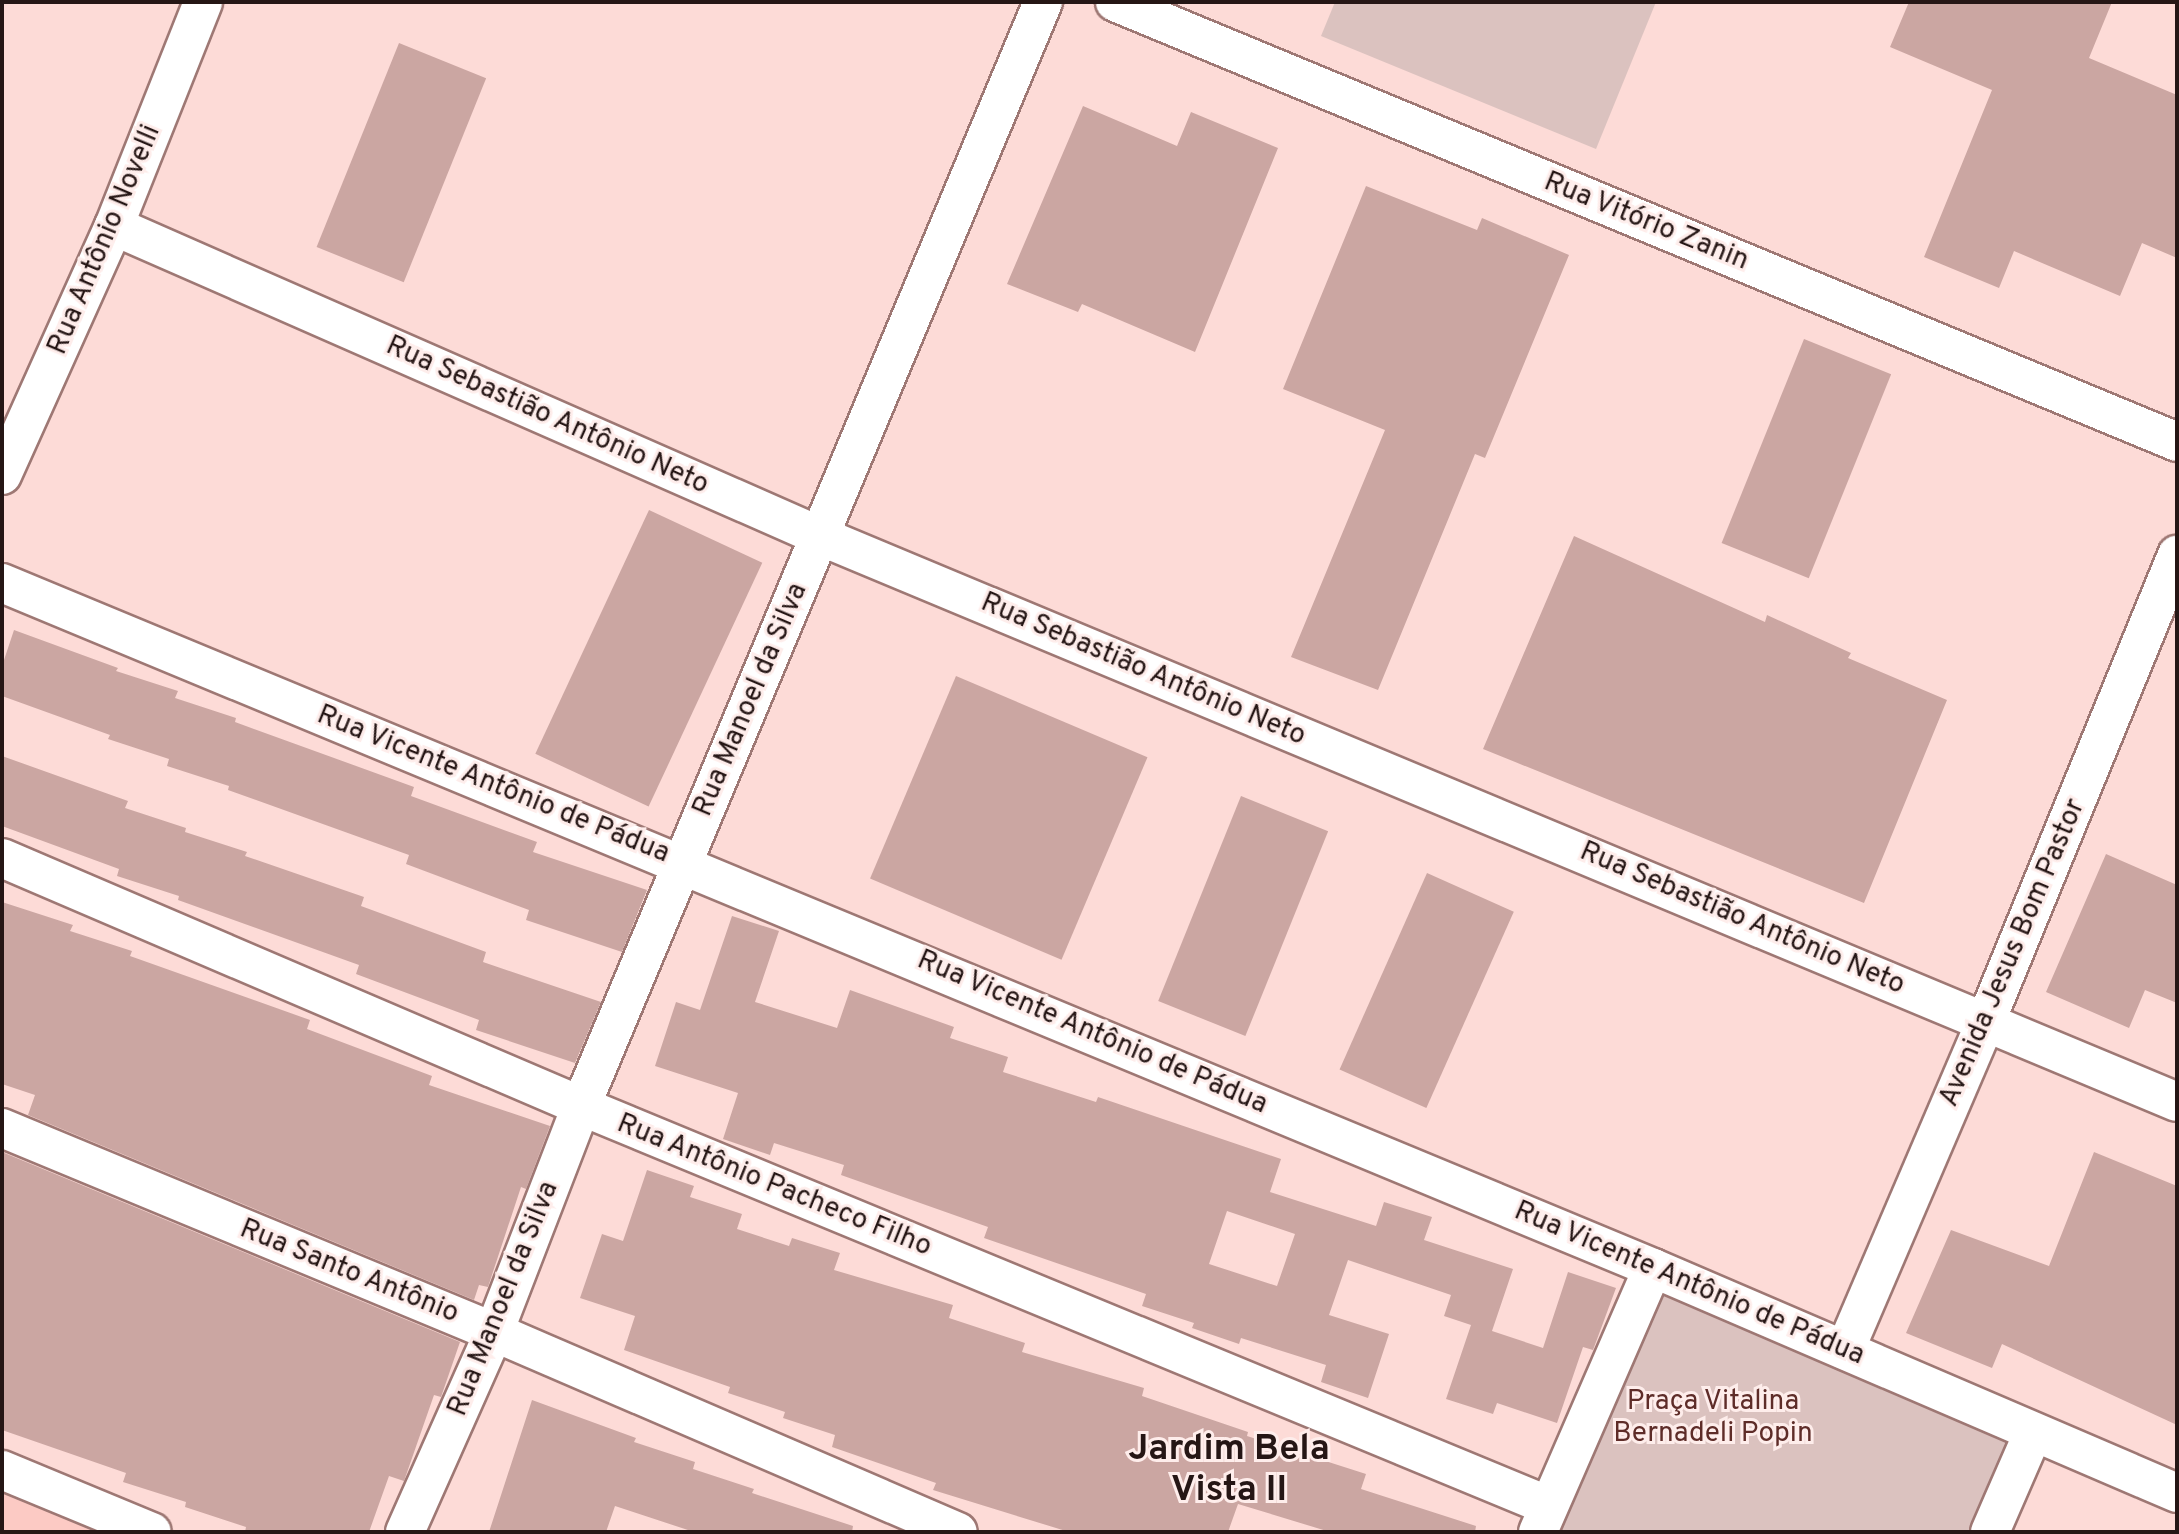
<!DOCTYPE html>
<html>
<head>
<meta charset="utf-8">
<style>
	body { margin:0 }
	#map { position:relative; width:2179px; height:1534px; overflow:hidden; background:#fddbd7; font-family:Overpass,sans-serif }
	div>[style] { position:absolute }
	.built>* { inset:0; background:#fccac4 }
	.green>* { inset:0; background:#dbc2bf }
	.building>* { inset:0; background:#cba6a2; transform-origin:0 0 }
	.roads { filter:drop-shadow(2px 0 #9e7874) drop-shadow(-2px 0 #9e7874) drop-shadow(0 2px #9e7874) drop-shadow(0 -2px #9e7874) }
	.street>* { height:38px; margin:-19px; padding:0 19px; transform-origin:19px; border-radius:19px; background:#fff }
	span { translate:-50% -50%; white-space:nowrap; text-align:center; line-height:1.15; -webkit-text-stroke:6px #feedeb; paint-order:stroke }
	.street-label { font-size:28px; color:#251615 }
	.park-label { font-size:28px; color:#5e2c28 }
	.district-label { font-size:36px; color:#251615; font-weight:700 }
	.frame { position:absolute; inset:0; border:4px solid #251615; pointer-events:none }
</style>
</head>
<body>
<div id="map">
	<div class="built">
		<div style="clip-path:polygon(2px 1485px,114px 1532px,2px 1532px)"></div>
	</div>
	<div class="green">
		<div style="clip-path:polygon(1335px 2px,1656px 2px,1596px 149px,1321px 36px)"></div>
		<div style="clip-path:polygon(1653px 1268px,2033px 1433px,1990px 1532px,1538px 1532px)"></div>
	</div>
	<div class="building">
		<div style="clip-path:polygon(1909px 2px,2112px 2px,2089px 58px,2177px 95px,2177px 258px,2142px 243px,2120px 296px,2014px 251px,1999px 288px,1924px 257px,1992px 90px,1890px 47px)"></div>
		<div style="left:399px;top:43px;width:94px;height:220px;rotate:22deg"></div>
		<div style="clip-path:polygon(1083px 106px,1177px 146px,1191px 112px,1278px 148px,1195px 352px,1082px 304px,1078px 312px,1007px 284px)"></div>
		<div style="clip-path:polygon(1366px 186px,1477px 230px,1482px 218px,1569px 255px,1485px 458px,1475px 454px,1378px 690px,1291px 657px,1385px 430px,1283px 389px)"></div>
		<div style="left:1804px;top:339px;width:94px;height:220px;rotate:22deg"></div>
		<div style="left:649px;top:510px;width:125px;height:269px;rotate:25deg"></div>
		<div style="clip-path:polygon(1574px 536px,1765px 622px,1767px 615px,1851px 653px,1848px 658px,1947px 700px,1864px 903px,1483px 749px)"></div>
		<div style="clip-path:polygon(14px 630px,118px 668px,116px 671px,178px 691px,175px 698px,236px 718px,235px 722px,414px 787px,411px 796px,537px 842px,533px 852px,647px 890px,622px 952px,526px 920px,529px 910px,406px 864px,409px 855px,228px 790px,229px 786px,167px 766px,169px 759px,108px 739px,110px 735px,2px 696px,2px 666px)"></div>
		<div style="left:956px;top:676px;width:208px;height:220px;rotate:23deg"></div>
		<div style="clip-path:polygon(2px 756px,128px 801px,125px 808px,186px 828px,185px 832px,247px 852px,245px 856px,364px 897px,361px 906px,486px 952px,483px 962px,601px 1002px,575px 1063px,476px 1030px,479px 1020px,356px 974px,359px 965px,178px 900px,179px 896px,117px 876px,119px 869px,2px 826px)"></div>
		<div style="left:1241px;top:796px;width:94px;height:221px;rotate:22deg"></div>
		<div style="clip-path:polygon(2106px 854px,2177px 885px,2177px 1003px,2145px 990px,2129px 1028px,2046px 992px)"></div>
		<div style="left:1427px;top:873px;width:95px;height:215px;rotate:24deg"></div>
		<div style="clip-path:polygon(2px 902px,73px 925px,70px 931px,132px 951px,130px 956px,310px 1020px,307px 1029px,432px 1076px,429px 1085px,550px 1126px,526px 1189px,521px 1187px,488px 1287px,479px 1285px,474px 1300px,28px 1115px,35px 1095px,2px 1084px)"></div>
		<div style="clip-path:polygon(evenodd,732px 916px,779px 931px,755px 1002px,837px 1028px,850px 990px,954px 1027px,950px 1038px,1008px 1057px,1003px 1072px,1096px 1102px,1098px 1097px,1281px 1159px,1270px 1192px,1376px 1226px,1384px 1202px,1432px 1217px,1424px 1240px,1513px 1269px,1492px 1331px,1543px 1348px,1568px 1272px,1616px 1288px,1593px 1350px,1583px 1347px,1557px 1423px,1497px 1403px,1493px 1414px,1446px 1399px,1471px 1325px,1444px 1316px,1451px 1295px,1348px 1260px,1329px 1315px,1389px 1334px,1368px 1398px,1321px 1382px,1326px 1365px,1241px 1338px,1239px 1344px,1192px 1328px,1194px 1323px,1142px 1306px,1146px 1294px,984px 1238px,988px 1227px,841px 1175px,844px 1165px,774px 1143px,770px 1155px,723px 1139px,738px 1093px,655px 1066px,676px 1002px,700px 1010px,732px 916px,1227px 1211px,1295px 1234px,1277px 1286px,1209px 1264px,1227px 1211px)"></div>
		<div style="clip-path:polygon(2px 1152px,460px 1342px,441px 1397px,434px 1395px,404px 1481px,389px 1476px,369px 1532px,245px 1532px,246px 1527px,185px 1507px,186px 1502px,123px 1482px,126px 1473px,2px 1430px)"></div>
		<div style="clip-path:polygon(2094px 1152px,2177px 1186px,2177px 1425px,2002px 1344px,1992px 1368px,1906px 1333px,1951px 1230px,2049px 1266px)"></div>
		<div style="clip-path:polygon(647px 1170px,694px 1186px,690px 1197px,742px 1214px,737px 1229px,789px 1246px,792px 1238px,840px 1253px,834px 1270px,953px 1305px,949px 1318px,1025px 1343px,1022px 1352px,1144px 1388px,1142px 1396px,1248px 1432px,1247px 1436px,1366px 1474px,1361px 1489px,1476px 1526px,1475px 1532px,1330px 1532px,1238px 1504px,1228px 1532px,1069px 1532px,933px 1490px,936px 1483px,832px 1447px,835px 1435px,783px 1418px,785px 1412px,728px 1393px,730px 1387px,624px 1350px,635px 1316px,580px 1298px,602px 1234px,623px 1241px)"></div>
		<div style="clip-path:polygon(532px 1400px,636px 1438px,634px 1442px,695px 1462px,693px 1469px,754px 1489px,752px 1493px,853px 1526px,852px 1532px,694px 1532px,615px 1506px,606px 1532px,489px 1532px)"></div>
	</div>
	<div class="roads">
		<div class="street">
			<div style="left:1115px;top:2px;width:1150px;rotate:22.5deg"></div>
			<div style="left:114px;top:226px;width:771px;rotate:23.71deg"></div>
			<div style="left:820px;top:536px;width:1470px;rotate:22.64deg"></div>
			<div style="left:2px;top:475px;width:273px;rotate:-65.8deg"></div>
			<div style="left:114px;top:226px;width:241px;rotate:-68.3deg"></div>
			<div style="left:2px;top:583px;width:1787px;rotate:22.53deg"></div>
			<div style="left:1653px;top:1268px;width:570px;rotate:23.24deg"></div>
			<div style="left:2px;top:858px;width:630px;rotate:23.19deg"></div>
			<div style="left:581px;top:1106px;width:1047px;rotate:22.45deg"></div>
			<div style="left:2px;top:1128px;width:533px;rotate:22.52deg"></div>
			<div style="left:494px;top:1332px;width:505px;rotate:23.32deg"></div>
			<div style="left:1845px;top:1350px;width:358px;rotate:-66.8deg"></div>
			<div style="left:1986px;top:1021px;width:504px;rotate:-67.71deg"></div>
			<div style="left:2px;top:1470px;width:162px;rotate:22.5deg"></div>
			<div style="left:405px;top:1532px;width:219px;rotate:-66deg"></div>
			<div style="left:494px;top:1332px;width:242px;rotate:-68.9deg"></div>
			<div style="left:581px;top:1106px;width:1197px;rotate:-67.29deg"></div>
			<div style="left:1538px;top:1532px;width:288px;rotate:-66.5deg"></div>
			<div style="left:1990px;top:1532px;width:108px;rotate:-66.5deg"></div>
		</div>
	</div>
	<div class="street-label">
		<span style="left:1646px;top:222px;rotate:22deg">Rua Vitório Zanin</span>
		<span style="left:105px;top:240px;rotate:-67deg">Rua Antônio Novelli</span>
		<span style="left:547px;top:416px;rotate:24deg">Rua Sebastião Antônio Neto</span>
		<span style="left:1143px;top:670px;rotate:23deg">Rua Sebastião Antônio Neto</span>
		<span style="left:751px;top:700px;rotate:-67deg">Rua Manoel da Silva</span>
		<span style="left:493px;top:785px;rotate:22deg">Rua Vicente Antônio de Pádua</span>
		<span style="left:1742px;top:919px;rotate:23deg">Rua Sebastião Antônio Neto</span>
		<span style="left:2013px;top:953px;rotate:-67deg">Avenida Jesus Bom Pastor</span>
		<span style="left:1092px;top:1033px;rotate:23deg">Rua Vicente Antônio de Pádua</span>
		<span style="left:774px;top:1186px;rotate:22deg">Rua Antônio Pacheco Filho</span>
		<span style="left:349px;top:1272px;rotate:22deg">Rua Santo Antônio</span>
		<span style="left:1689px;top:1284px;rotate:23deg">Rua Vicente Antônio de Pádua</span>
		<span style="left:504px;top:1299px;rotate:-68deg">Rua Manoel da Silva</span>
	</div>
	<div class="park-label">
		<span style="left:1713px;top:1418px">Praça Vitalina<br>Bernadeli Popin</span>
	</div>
	<div class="district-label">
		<span style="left:1229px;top:1471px">Jardim Bela<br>Vista II</span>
	</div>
	<div class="frame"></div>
</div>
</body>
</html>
